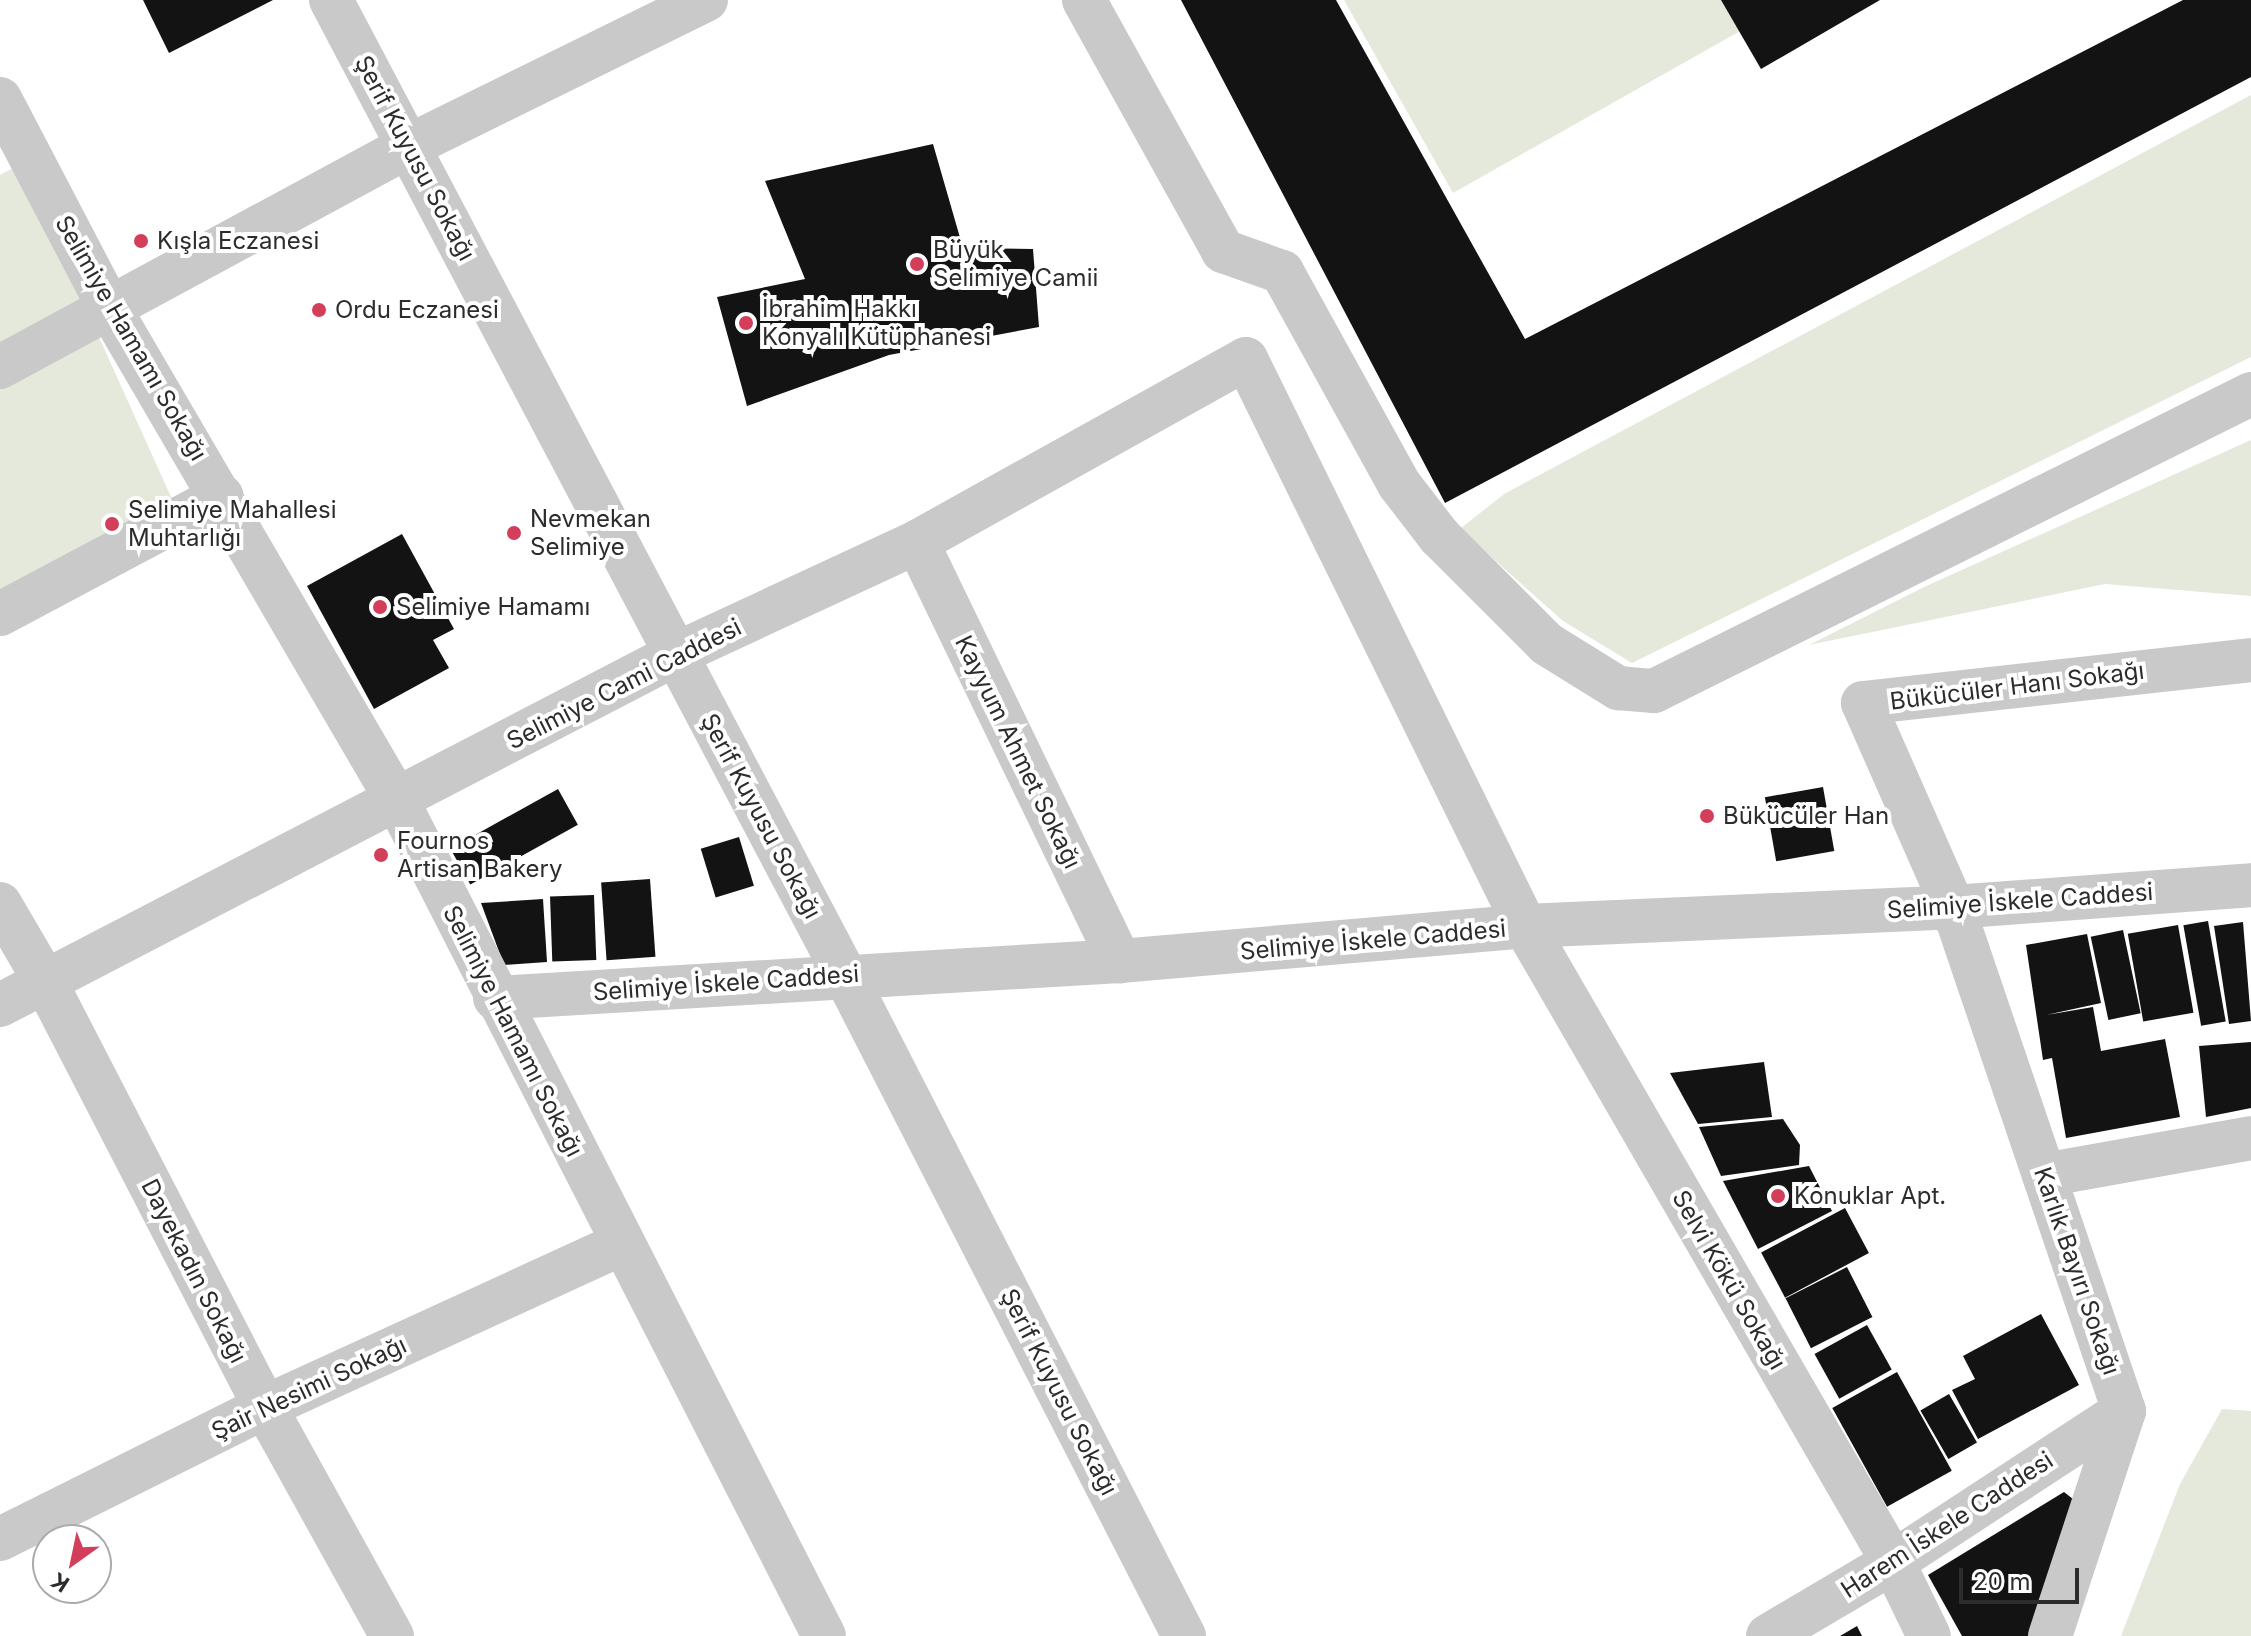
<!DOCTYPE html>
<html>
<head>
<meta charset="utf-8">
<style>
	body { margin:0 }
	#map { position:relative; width:2251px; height:1636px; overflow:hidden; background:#fff; font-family:Inter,sans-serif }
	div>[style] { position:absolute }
	.green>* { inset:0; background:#e4e9db }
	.building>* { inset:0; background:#131313; transform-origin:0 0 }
	.minor>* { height:44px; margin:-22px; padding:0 22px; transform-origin:22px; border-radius:22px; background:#c9c9c9 }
	.dots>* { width:22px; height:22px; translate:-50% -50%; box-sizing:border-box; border:4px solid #fff; border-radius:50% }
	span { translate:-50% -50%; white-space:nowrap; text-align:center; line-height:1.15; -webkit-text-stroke:8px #fff; paint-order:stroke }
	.street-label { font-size:24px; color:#2c2c2c }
	.poi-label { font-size:24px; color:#2c2c2c }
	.left { translate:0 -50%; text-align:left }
	.north { position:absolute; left:32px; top:1524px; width:80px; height:80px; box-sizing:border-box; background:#fff; border:2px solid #ababab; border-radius:50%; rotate:213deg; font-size:22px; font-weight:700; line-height:32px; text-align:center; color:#2c2c2c }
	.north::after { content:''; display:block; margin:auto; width:28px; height:36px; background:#d33e5b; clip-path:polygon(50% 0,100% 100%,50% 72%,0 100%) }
	.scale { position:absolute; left:1959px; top:1568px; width:120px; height:36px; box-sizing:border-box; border:4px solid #2c2c2c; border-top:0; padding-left:10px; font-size:24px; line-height:28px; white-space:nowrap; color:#2c2c2c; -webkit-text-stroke:6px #fff; paint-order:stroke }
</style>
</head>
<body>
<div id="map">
	<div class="green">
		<div style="clip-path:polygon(1344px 0,1795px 0,1453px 193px)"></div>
		<div style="clip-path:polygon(2251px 95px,2251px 357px,1632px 663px,1563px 621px,1460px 529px,1504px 494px)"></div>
		<div style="clip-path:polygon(21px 164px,176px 508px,0 599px,0 175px)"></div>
		<div style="clip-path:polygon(2251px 440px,2251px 596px,2105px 584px,1809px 645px,1924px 587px)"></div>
		<div style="clip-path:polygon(2222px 1409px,2251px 1411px,2251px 1636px,2121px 1636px,2180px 1484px)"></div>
	</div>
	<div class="building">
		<div style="clip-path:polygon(143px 0,273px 0,169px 53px)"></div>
		<div style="clip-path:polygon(1181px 0,1336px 0,1525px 339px,2183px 0,2251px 0,2251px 77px,1445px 503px)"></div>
		<div style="clip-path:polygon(1721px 0,1880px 0,1761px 69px)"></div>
		<div style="clip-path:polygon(933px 144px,963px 248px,1033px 249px,1039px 327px,889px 355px,747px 406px,717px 297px,805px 279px,765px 181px)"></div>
		<div style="clip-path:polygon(402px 534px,454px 629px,433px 640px,449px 668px,374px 709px,307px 586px)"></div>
		<div style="left:1823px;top:787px;width:65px;height:59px;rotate:80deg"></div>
		<div style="left:558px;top:789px;width:41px;height:123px;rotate:61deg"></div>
		<div style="left:739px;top:837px;width:51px;height:40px;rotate:73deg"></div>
		<div style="left:650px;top:879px;width:78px;height:49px;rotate:86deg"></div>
		<div style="left:594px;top:895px;width:65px;height:44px;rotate:88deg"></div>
		<div style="clip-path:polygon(543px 899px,547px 962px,504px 965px,481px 903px)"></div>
		<div style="left:2208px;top:921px;width:102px;height:25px;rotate:80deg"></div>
		<div style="clip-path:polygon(2243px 922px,2251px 1021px,2229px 1024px,2214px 926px)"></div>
		<div style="left:2178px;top:925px;width:89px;height:51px;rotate:80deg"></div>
		<div style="left:2123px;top:930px;width:85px;height:33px;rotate:78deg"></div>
		<div style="clip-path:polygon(2087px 934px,2101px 1003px,2046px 1015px,2093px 1007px,2101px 1051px,2165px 1039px,2180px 1117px,2066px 1138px,2052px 1058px,2043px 1060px,2026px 945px)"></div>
		<div style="clip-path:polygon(2251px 1042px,2251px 1108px,2206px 1117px,2199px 1046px)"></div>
		<div style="clip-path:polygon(1764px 1062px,1772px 1117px,1698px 1124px,1670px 1073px)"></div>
		<div style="clip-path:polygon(1783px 1119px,1800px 1145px,1799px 1165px,1721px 1176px,1699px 1127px)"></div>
		<div style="clip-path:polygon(1809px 1166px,1832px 1211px,1758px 1249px,1723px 1181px)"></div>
		<div style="left:1845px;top:1208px;width:51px;height:95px;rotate:62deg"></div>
		<div style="left:1847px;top:1267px;width:56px;height:69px;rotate:63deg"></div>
		<div style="clip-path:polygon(2041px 1314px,2079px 1385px,1978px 1439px,1952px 1390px,1975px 1379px,1963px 1356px)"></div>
		<div style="left:1867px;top:1325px;width:51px;height:60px;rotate:61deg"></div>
		<div style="left:1897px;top:1372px;width:113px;height:74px;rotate:61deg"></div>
		<div style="left:1949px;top:1394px;width:56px;height:33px;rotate:60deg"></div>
		<div style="clip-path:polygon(2064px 1492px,2078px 1503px,2031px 1636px,1962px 1636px,1928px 1575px)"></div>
		<div style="clip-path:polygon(1857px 1626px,1862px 1636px,1840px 1636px)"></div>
	</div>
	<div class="minor">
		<div style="left:331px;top:0;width:1102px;rotate:62.2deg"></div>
		<div style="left:845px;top:975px;width:743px;rotate:62.85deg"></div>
		<div style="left:1084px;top:0;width:287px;rotate:61deg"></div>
		<div style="left:1223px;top:251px;width:63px;rotate:19.6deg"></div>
		<div style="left:1282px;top:272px;width:242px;rotate:61.1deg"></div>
		<div style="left:1399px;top:484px;width:66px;rotate:52.4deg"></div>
		<div style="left:1439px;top:536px;width:153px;rotate:45deg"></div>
		<div style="left:1547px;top:644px;width:84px;rotate:31.8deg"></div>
		<div style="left:1618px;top:688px;width:36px;rotate:5deg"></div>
		<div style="left:1654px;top:691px;width:667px;rotate:-26.45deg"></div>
		<div style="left:0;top:99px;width:237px;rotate:62.4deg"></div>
		<div style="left:110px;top:309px;width:571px;rotate:59.71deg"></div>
		<div style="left:398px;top:802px;width:936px;rotate:62.94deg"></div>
		<div style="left:0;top:367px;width:465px;rotate:-28.4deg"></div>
		<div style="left:409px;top:146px;width:331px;rotate:-26.2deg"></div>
		<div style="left:917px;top:542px;width:466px;rotate:64.2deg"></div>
		<div style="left:0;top:614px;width:251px;rotate:-28deg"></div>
		<div style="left:0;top:904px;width:89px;rotate:59.7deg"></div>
		<div style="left:45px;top:981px;width:479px;rotate:62.7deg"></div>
		<div style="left:265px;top:1407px;width:262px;rotate:61deg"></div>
		<div style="left:495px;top:998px;width:626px;rotate:-3.39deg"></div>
		<div style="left:1120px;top:961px;width:407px;rotate:-4.9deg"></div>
		<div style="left:1525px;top:926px;width:428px;rotate:-2.5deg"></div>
		<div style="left:1953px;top:907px;width:299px;rotate:-4.2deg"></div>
		<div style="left:0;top:1005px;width:762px;rotate:-27.44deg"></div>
		<div style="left:676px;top:654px;width:266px;rotate:-24.9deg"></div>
		<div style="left:917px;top:542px;width:376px;rotate:-29.1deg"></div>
		<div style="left:1246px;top:359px;width:632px;rotate:63.8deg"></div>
		<div style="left:1525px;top:926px;width:735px;rotate:59.95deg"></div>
		<div style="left:1893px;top:1562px;width:82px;rotate:64.1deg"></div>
		<div style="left:2044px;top:1175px;width:210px;rotate:-10.1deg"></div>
		<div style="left:0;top:1539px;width:296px;rotate:-26.5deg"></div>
		<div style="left:265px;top:1407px;width:392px;rotate:-24.6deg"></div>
		<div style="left:1768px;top:1636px;width:145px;rotate:-30.6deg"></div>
		<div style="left:1893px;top:1562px;width:276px;rotate:-33.2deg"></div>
		<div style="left:2050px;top:1636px;width:237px;rotate:-71.8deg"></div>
		<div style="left:2124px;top:1411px;width:532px;rotate:-108.74deg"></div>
		<div style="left:1953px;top:907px;width:223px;rotate:-113.8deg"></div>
		<div style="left:1863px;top:703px;width:390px;rotate:-6.3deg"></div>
	</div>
	<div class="dots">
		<div style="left:141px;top:241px;background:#d33e5b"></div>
		<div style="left:917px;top:264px;background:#d33e5b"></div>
		<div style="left:319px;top:310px;background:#d33e5b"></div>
		<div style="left:746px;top:323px;background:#d33e5b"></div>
		<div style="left:112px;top:524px;background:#d33e5b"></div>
		<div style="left:514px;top:533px;background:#d33e5b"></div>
		<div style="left:380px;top:607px;background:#d33e5b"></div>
		<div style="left:1707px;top:816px;background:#d33e5b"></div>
		<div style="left:381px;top:855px;background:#d33e5b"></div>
		<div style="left:1778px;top:1196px;background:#d33e5b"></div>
	</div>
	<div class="street-label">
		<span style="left:415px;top:158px;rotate:62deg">Şerif Kuyusu Sokağı</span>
		<span style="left:131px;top:338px;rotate:60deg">Selimiye Hamamı Sokağı</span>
		<span style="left:624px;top:684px;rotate:-27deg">Selimiye Cami Caddesi</span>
		<span style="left:2017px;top:686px;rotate:-7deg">Bükücüler Hanı Sokağı</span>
		<span style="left:1018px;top:752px;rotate:64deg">Kayyum Ahmet Sokağı</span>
		<span style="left:761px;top:816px;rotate:62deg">Şerif Kuyusu Sokağı</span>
		<span style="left:2020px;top:901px;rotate:-4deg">Selimiye İskele Caddesi</span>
		<span style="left:1373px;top:940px;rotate:-5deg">Selimiye İskele Caddesi</span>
		<span style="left:726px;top:983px;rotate:-4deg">Selimiye İskele Caddesi</span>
		<span style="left:513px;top:1031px;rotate:63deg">Selimiye Hamamı Sokağı</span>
		<span style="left:194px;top:1271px;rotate:63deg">Dayekadın Sokağı</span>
		<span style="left:2077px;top:1271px;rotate:71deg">Karlık Bayırı Sokağı</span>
		<span style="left:1729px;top:1280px;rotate:60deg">Selvi Kökü Sokağı</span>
		<span style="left:309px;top:1388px;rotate:-25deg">Şair Nesimi Sokağı</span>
		<span style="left:1059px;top:1392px;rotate:63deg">Şerif Kuyusu Sokağı</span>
		<span style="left:1947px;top:1525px;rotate:-33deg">Harem İskele Caddesi</span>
	</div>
	<div class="poi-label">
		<span class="left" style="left:157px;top:241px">Kışla Eczanesi</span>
		<span class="left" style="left:933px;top:264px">Büyük<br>Selimiye Camii</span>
		<span class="left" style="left:762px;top:323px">İbrahim Hakkı<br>Konyalı Kütüphanesi</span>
		<span class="left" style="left:335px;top:310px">Ordu Eczanesi</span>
		<span class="left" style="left:128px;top:524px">Selimiye Mahallesi<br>Muhtarlığı</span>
		<span class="left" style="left:530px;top:533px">Nevmekan<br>Selimiye</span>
		<span class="left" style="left:396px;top:607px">Selimiye Hamamı</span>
		<span class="left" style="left:1723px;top:816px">Bükücüler Han</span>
		<span class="left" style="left:397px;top:855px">Fournos<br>Artisan Bakery</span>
		<span class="left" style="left:1794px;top:1196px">Konuklar Apt.</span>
	</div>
	<div class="north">K</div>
	<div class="scale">20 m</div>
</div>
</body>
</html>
